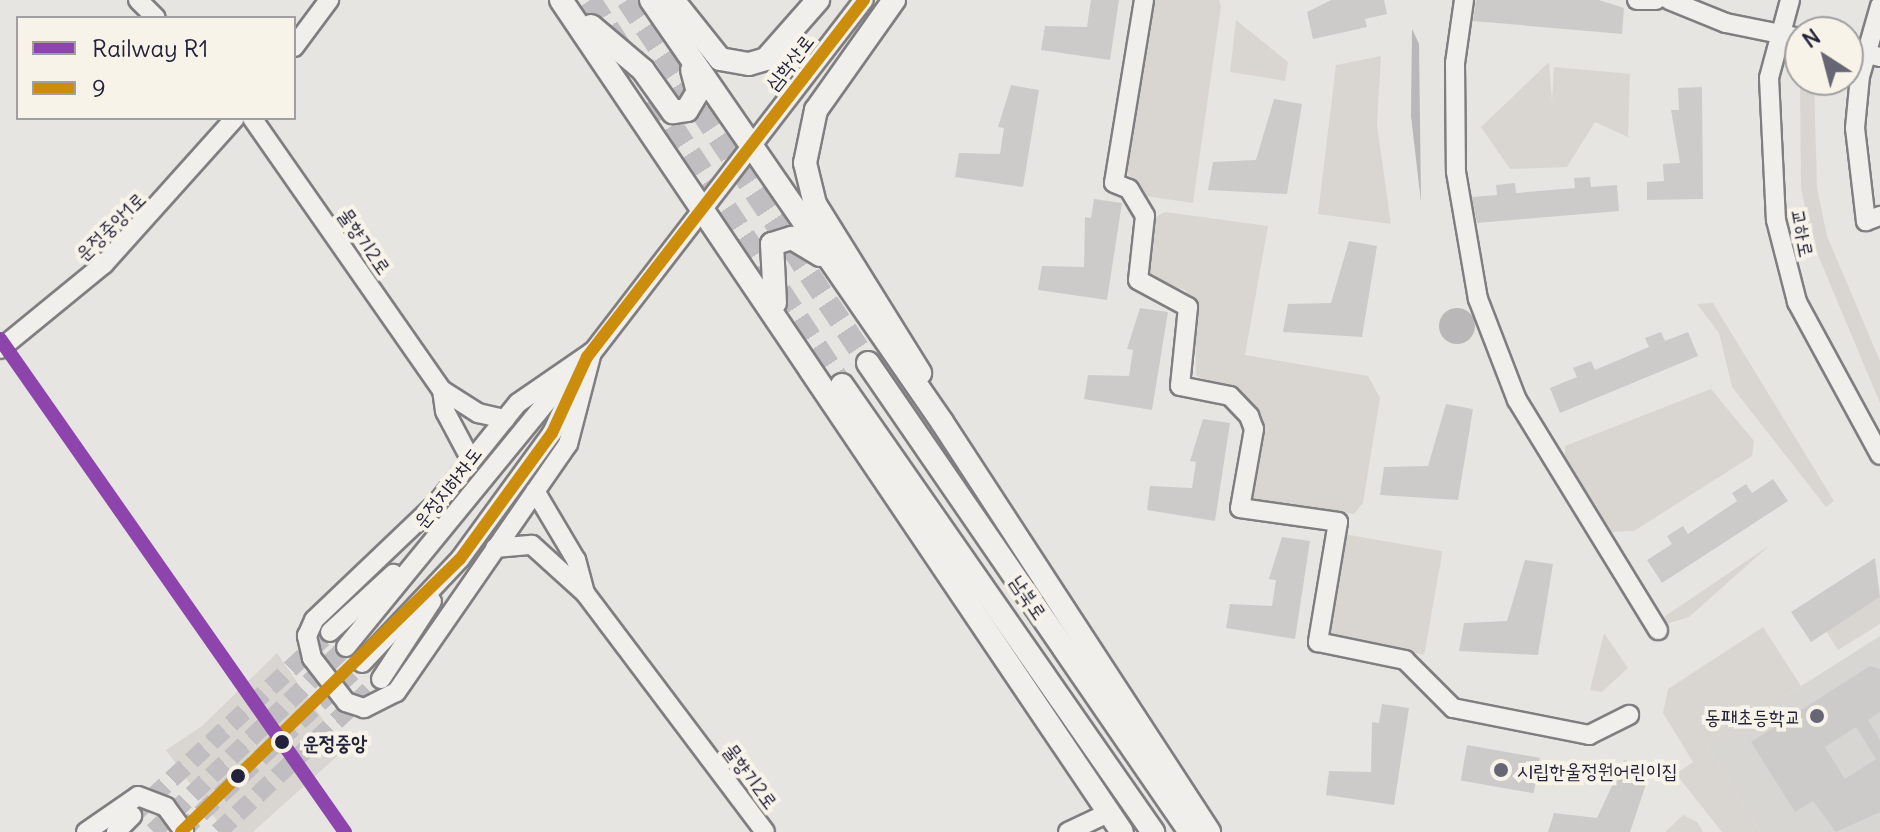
<!DOCTYPE html>
<html>
<head>
<meta charset="utf-8">
<style>
	body { margin:0 }
	#map { position:relative; width:1880px; height:832px; overflow:hidden; background:#e7e5e1; font-family:Delius,"Poor Story",sans-serif }
	div>[style] { position:absolute }
	.built>* { inset:0; background:#d8d6d3 }
	.green>* { inset:0; background:#d9d6d2; transform-origin:0 0 }
	.water>* { inset:0; background:#bab7b8 }
	.round { border-radius:50% }
	.building>* { inset:0; background:#cdcbc9; transform-origin:0 0 }
	.minor-tunnel>* { height:18px; margin-top:-9px; transform-origin:0; background:repeating-linear-gradient(90deg,#c0bec0 0 18px,transparent 0 27px) }
	.major-tunnel>* { height:22px; margin-top:-11px; transform-origin:0; background:repeating-linear-gradient(90deg,#c0bec0 0 22px,transparent 0 33px) }
	.roads { filter:drop-shadow(2px 0 #7f7e81) drop-shadow(-2px 0 #7f7e81) drop-shadow(0 2px #7f7e81) drop-shadow(0 -2px #7f7e81) }
	.minor>* { height:18px; margin:-9px; padding:0 9px; transform-origin:9px; border-radius:9px; background:#f0efeb }
	.major>* { height:22px; margin:-11px; padding:0 11px; transform-origin:11px; border-radius:11px; background:#f0efeb }
	.bus-1>* { height:12px; margin:-6px; padding:0 6px; transform-origin:6px; border-radius:6px; background:#cc8c0c }
	.rail-1>* { height:14px; margin:-7px; padding:0 7px; transform-origin:7px; border-radius:7px; background:#8e44ad }
	.dots>* { width:22px; height:22px; translate:-50% -50%; box-sizing:border-box; border:4px solid #f7f3e8; border-radius:50% }
	span { translate:-50% -50%; white-space:nowrap; text-align:center; line-height:1.15; -webkit-text-stroke:8px #f7f3e8; paint-order:stroke }
	.street-label { font-size:20px; color:#22223b }
	.poi-label { font-size:20px; color:#22223b }
	.right { translate:-100% -50%; text-align:right }
	.left { translate:0 -50%; text-align:left }
	.stop-label { font-size:20px; color:#22223b; font-weight:700 }
	.legend { position:absolute; left:16px; top:16px; width:280px; height:104px; box-sizing:border-box; background:#f7f3e8; border:2px solid #a29fa3; margin:0; padding:10px 14px; list-style:none; font-size:24px; color:#22223b }
	.legend li { display:flex; align-items:center; gap:16px; height:40px }
	.legend b { width:40px; border:2px solid #a29fa3 }
	.north { position:absolute; left:1784px; top:16px; width:80px; height:80px; box-sizing:border-box; background:#f7f3e8; border:2px solid #a29fa3; border-radius:50%; rotate:324deg; font-size:22px; font-weight:700; line-height:32px; text-align:center; color:#22223b }
	.north::after { content:''; display:block; margin:auto; width:28px; height:36px; background:#676675; clip-path:polygon(50% 0,100% 100%,50% 72%,0 100%) }
</style>
</head>
<body>
<div id="map">
	<div class="built">
		<div style="clip-path:polygon(1880px 636px,1880px 832px,1760px 832px,1707px 746px)"></div>
	</div>
	<div class="green">
		<div style="clip-path:polygon(1154px 0,1219px 0,1221px 7px,1193px 203px,1146px 196px,1126px 172px)"></div>
		<div style="clip-path:polygon(1236px 20px,1288px 62px,1285px 81px,1230px 72px)"></div>
		<div style="clip-path:polygon(1381px 56px,1377px 125px,1391px 224px,1318px 214px,1336px 65px)"></div>
		<div style="clip-path:polygon(1549px 62px,1552px 101px,1554px 67px,1630px 74px,1628px 137px,1595px 122px,1567px 167px,1510px 169px,1481px 127px)"></div>
		<div style="clip-path:polygon(1800px 78px,1814px 80px,1817px 188px,1827px 236px,1880px 361px,1880px 403px,1812px 241px,1801px 188px)"></div>
		<div style="clip-path:polygon(1165px 212px,1268px 226px,1245px 355px,1368px 376px,1380px 398px,1363px 503px,1354px 514px,1252px 499px,1263px 423px,1241px 393px,1196px 376px,1195px 303px,1185px 290px,1148px 278px,1154px 218px)"></div>
		<div style="clip-path:polygon(1713px 303px,1834px 501px,1826px 507px,1732px 387px,1719px 333px,1697px 304px)"></div>
		<div style="clip-path:polygon(1711px 389px,1754px 441px,1752px 456px,1634px 531px,1612px 532px,1565px 462px,1565px 446px)"></div>
		<div style="left:1344px;top:534px;width:100px;height:105px;rotate:10deg"></div>
		<div style="clip-path:polygon(1770px 545px,1689px 617px,1666px 624px,1661px 619px)"></div>
		<div style="clip-path:polygon(1880px 597px,1880px 624px,1838px 650px,1826px 631px)"></div>
		<div style="clip-path:polygon(1763px 627px,1801px 686px,1707px 746px,1760px 832px,1722px 832px,1676px 774px,1693px 762px,1663px 713px,1668px 689px)"></div>
		<div style="clip-path:polygon(1604px 633px,1628px 668px,1602px 692px,1590px 690px)"></div>
		<div style="clip-path:polygon(277px 653px,344px 750px,253px 832px,225px 832px,166px 750px,202px 726px)"></div>
		<div style="clip-path:polygon(1683px 815px,1697px 822px,1703px 832px,1665px 832px)"></div>
	</div>
	<div class="water">
		<div style="clip-path:polygon(1412px 29px,1419px 44px,1421px 202px,1411px 116px)"></div>
		<div class="round" style="left:1439px;top:308px;width:36px;height:36px"></div>
	</div>
	<div class="building">
		<div style="clip-path:polygon(1091px 0,1119px 0,1110px 60px,1041px 50px,1045px 26px,1087px 27px)"></div>
		<div style="clip-path:polygon(1331px 0,1384px 0,1387px 14px,1365px 19px,1367px 27px,1313px 39px,1307px 12px)"></div>
		<div style="clip-path:polygon(1476px 0,1599px 0,1624px 8px,1622px 34px,1473px 21px)"></div>
		<div style="clip-path:polygon(1011px 85px,1039px 90px,1023px 187px,955px 177px,959px 153px,1000px 154px,1004px 128px,998px 127px)"></div>
		<div style="clip-path:polygon(1702px 87px,1703px 199px,1647px 200px,1647px 182px,1664px 181px,1663px 164px,1680px 163px,1671px 110px,1679px 110px,1678px 88px)"></div>
		<div style="clip-path:polygon(1274px 99px,1302px 104px,1287px 194px,1208px 190px,1213px 162px,1256px 160px)"></div>
		<div style="clip-path:polygon(1590px 177px,1591px 187px,1617px 185px,1619px 211px,1477px 223px,1472px 197px,1497px 195px,1496px 185px,1515px 183px,1516px 193px,1575px 188px,1574px 178px)"></div>
		<div style="clip-path:polygon(1094px 199px,1122px 203px,1107px 300px,1038px 290px,1042px 266px,1084px 267px,1085px 217px,1091px 218px)"></div>
		<div style="clip-path:polygon(1349px 241px,1377px 246px,1362px 337px,1283px 332px,1288px 304px,1331px 303px)"></div>
		<div style="clip-path:polygon(1140px 308px,1168px 312px,1152px 410px,1084px 399px,1088px 375px,1129px 376px,1133px 350px,1127px 349px)"></div>
		<div style="clip-path:polygon(1661px 332px,1665px 341px,1688px 332px,1698px 356px,1560px 413px,1550px 388px,1577px 377px,1573px 368px,1591px 361px,1595px 370px,1649px 347px,1645px 338px)"></div>
		<div style="clip-path:polygon(1446px 404px,1473px 409px,1458px 500px,1380px 495px,1384px 467px,1428px 466px)"></div>
		<div style="clip-path:polygon(1203px 419px,1230px 423px,1215px 521px,1147px 510px,1150px 486px,1192px 488px,1196px 462px,1190px 461px)"></div>
		<div style="clip-path:polygon(1773px 479px,1788px 501px,1662px 583px,1647px 560px,1672px 544px,1667px 536px,1683px 526px,1688px 534px,1737px 501px,1732px 493px,1746px 484px,1752px 493px)"></div>
		<div style="clip-path:polygon(1282px 537px,1310px 541px,1295px 639px,1226px 628px,1230px 604px,1272px 606px,1276px 580px,1269px 579px)"></div>
		<div style="clip-path:polygon(1875px 558px,1880px 597px,1811px 642px,1791px 612px)"></div>
		<div style="clip-path:polygon(1525px 560px,1553px 564px,1538px 655px,1459px 651px,1464px 623px,1507px 621px)"></div>
		<div style="clip-path:polygon(evenodd,1870px 666px,1880px 669px,1880px 712px,1868px 720px,1880px 740px,1880px 812px,1836px 832px,1813px 801px,1795px 812px,1751px 742px,1870px 666px,1856px 727px,1876px 759px,1845px 779px,1825px 747px,1856px 727px)"></div>
		<div style="clip-path:polygon(1382px 704px,1409px 708px,1394px 805px,1326px 795px,1329px 771px,1371px 772px,1372px 722px,1379px 723px)"></div>
		<div style="left:1467px;top:745px;width:74px;height:36px;rotate:10deg"></div>
		<div style="clip-path:polygon(1624px 760px,1651px 769px,1630px 832px,1548px 832px,1554px 813px,1597px 818px)"></div>
	</div>
	<div class="minor-tunnel">
		<div style="left:132px;top:816px;width:270px;rotate:-42.9deg"></div>
		<div style="left:153px;top:832px;width:267px;rotate:-43.8deg"></div>
		<div style="left:181px;top:832px;width:248px;rotate:-43deg"></div>
		<div style="left:218px;top:832px;width:224px;rotate:-43.2deg"></div>
	</div>
	<div class="major-tunnel">
		<div style="left:590px;top:0;width:59px;rotate:56.9deg"></div>
		<div style="left:627px;top:0;width:436px;rotate:56.4deg"></div>
		<div style="left:654px;top:98px;width:343px;rotate:56.8deg"></div>
	</div>
	<div class="roads">
		<div class="minor">
			<div style="left:138px;top:0;width:25px;rotate:45deg"></div>
			<div style="left:1144px;top:0;width:185px;rotate:99.3deg"></div>
			<div style="left:1114px;top:183px;width:16px;rotate:22deg"></div>
			<div style="left:1129px;top:189px;width:31px;rotate:59deg"></div>
			<div style="left:1145px;top:216px;width:64px;rotate:96.2deg"></div>
			<div style="left:1138px;top:280px;width:57px;rotate:28.4deg"></div>
			<div style="left:1188px;top:307px;width:79px;rotate:95.8deg"></div>
			<div style="left:1180px;top:386px;width:51px;rotate:11.3deg"></div>
			<div style="left:1230px;top:396px;width:28px;rotate:46deg"></div>
			<div style="left:1249px;top:416px;width:14px;rotate:69deg"></div>
			<div style="left:1254px;top:429px;width:80px;rotate:100deg"></div>
			<div style="left:1240px;top:508px;width:99px;rotate:8.1deg"></div>
			<div style="left:1338px;top:522px;width:122px;rotate:99.5deg"></div>
			<div style="left:1318px;top:642px;width:89px;rotate:11.7deg"></div>
			<div style="left:1405px;top:660px;width:68px;rotate:45deg"></div>
			<div style="left:1453px;top:708px;width:139px;rotate:11.2deg"></div>
			<div style="left:1589px;top:735px;width:45px;rotate:-26.6deg"></div>
			<div style="left:1464px;top:0;width:64px;rotate:98.1deg"></div>
			<div style="left:1455px;top:63px;width:109px;rotate:89.5deg"></div>
			<div style="left:1456px;top:172px;width:129px;rotate:80.2deg"></div>
			<div style="left:1478px;top:299px;width:108px;rotate:68.9deg"></div>
			<div style="left:1517px;top:400px;width:270px;rotate:58.5deg"></div>
			<div style="left:1637px;top:0;width:19px"></div>
			<div style="left:1669px;top:0;width:61px;rotate:22deg"></div>
			<div style="left:1726px;top:23px;width:76px;rotate:11.5deg"></div>
			<div style="left:1790px;top:0;width:81px;rotate:105.1deg"></div>
			<div style="left:1769px;top:78px;width:142px;rotate:87.2deg"></div>
			<div style="left:1776px;top:220px;width:85px;rotate:75.6deg"></div>
			<div style="left:1797px;top:302px;width:174px;rotate:61.5deg"></div>
			<div style="left:1880px;top:6px;width:73px;rotate:105.9deg"></div>
			<div style="left:1860px;top:76px;width:52px;rotate:95.5deg"></div>
			<div style="left:1855px;top:128px;width:94px;rotate:83.3deg"></div>
			<div style="left:1866px;top:221px;width:15px;rotate:-20deg"></div>
			<div style="left:294px;top:47px;width:59px;rotate:-53.3deg"></div>
			<div style="left:1848px;top:49px;width:33px;rotate:14deg"></div>
			<div style="left:252px;top:118px;width:332px;rotate:55.1deg"></div>
			<div style="left:0;top:349px;width:134px;rotate:-39.3deg"></div>
			<div style="left:104px;top:264px;width:196px;rotate:-48.1deg"></div>
			<div style="left:592px;top:352px;width:95px;rotate:104.6deg"></div>
			<div style="left:568px;top:444px;width:302px;rotate:124.7deg"></div>
			<div style="left:396px;top:692px;width:36px;rotate:153deg"></div>
			<div style="left:364px;top:708px;width:19px;rotate:-162deg"></div>
			<div style="left:346px;top:702px;width:56px;rotate:-127.7deg"></div>
			<div style="left:312px;top:658px;width:23px;rotate:-103deg"></div>
			<div style="left:307px;top:636px;width:17px;rotate:-66deg"></div>
			<div style="left:314px;top:620px;width:171px;rotate:-43.6deg"></div>
			<div style="left:438px;top:502px;width:127px;rotate:-51.1deg"></div>
			<div style="left:518px;top:403px;width:90px;rotate:-34.6deg"></div>
			<div style="left:585px;top:362px;width:457px;rotate:-52.4deg"></div>
			<div style="left:471px;top:460px;width:55px;rotate:-118deg"></div>
			<div style="left:445px;top:411px;width:21px;rotate:-98deg"></div>
			<div style="left:442px;top:390px;width:43px;rotate:32.6deg"></div>
			<div style="left:478px;top:413px;width:28px;rotate:13deg"></div>
			<div style="left:495px;top:548px;width:37px;rotate:-5deg"></div>
			<div style="left:532px;top:545px;width:72px;rotate:42.2deg"></div>
			<div style="left:585px;top:593px;width:34px;rotate:-105deg"></div>
			<div style="left:576px;top:560px;width:80px;rotate:-120.7deg"></div>
			<div style="left:585px;top:593px;width:299px;rotate:53deg"></div>
			<div style="left:330px;top:632px;width:86px;rotate:-42.6deg"></div>
			<div style="left:346px;top:647px;width:343px;rotate:-50.7deg"></div>
			<div style="left:362px;top:663px;width:143px;rotate:-46.7deg"></div>
			<div style="left:460px;top:559px;width:156px;rotate:-53.9deg"></div>
			<div style="left:552px;top:433px;width:53px;rotate:-65.4deg"></div>
			<div style="left:381px;top:679px;width:93px;rotate:-56.8deg"></div>
			<div style="left:86px;top:832px;width:63px;rotate:-34.7deg"></div>
			<div style="left:138px;top:796px;width:30px;rotate:21deg"></div>
			<div style="left:166px;top:807px;width:31px;rotate:54deg"></div>
			<div style="left:116px;top:832px;width:23px;rotate:-45deg"></div>
			<div style="left:1068px;top:832px;width:44px;rotate:-25.4deg"></div>
		</div>
		<div class="major">
			<div style="left:561px;top:0;width:1003px;rotate:56.01deg"></div>
			<div style="left:651px;top:0;width:513px;rotate:55.41deg"></div>
			<div style="left:942px;top:422px;width:489px;rotate:56.9deg"></div>
			<div style="left:673px;top:0;width:75px;rotate:51.5deg"></div>
			<div style="left:720px;top:59px;width:29px;rotate:10deg"></div>
			<div style="left:749px;top:64px;width:18px;rotate:-16deg"></div>
			<div style="left:766px;top:59px;width:79px;rotate:-48.6deg"></div>
			<div style="left:894px;top:0;width:135px;rotate:125.3deg"></div>
			<div style="left:816px;top:110px;width:54px;rotate:101.7deg"></div>
			<div style="left:805px;top:163px;width:42px;rotate:76.3deg"></div>
			<div style="left:815px;top:204px;width:199px;rotate:58.1deg"></div>
			<div style="left:591px;top:26px;width:68px;rotate:40.2deg"></div>
			<div style="left:643px;top:70px;width:52px;rotate:54.5deg"></div>
			<div style="left:673px;top:112px;width:14px;rotate:-8deg"></div>
			<div style="left:687px;top:110px;width:21px;rotate:-59deg"></div>
			<div style="left:698px;top:92px;width:23px;rotate:-105deg"></div>
			<div style="left:775px;top:303px;width:59px;rotate:-92.9deg"></div>
			<div style="left:772px;top:244px;width:21px;rotate:-17deg"></div>
			<div style="left:792px;top:238px;width:33px;rotate:31deg"></div>
			<div style="left:868px;top:363px;width:569px;rotate:55.53deg"></div>
			<div style="left:842px;top:385px;width:545px;rotate:55.17deg"></div>
		</div>
	</div>
	<div class="bus-1">
		<div style="left:181px;top:832px;width:390px;rotate:-44.4deg"></div>
		<div style="left:460px;top:559px;width:156px;rotate:-53.9deg"></div>
		<div style="left:552px;top:433px;width:84px;rotate:-65.3deg"></div>
		<div style="left:587px;top:357px;width:452px;rotate:-52.2deg"></div>
	</div>
	<div class="rail-1">
		<div style="left:0;top:339px;width:602px;rotate:55.02deg"></div>
	</div>
	<div class="dots">
		<div style="left:1817px;top:716px;background:#676675"></div>
		<div style="left:282px;top:742px;background:#22223b"></div>
		<div style="left:1501px;top:770px;background:#676675"></div>
		<div style="left:238px;top:776px;background:#22223b"></div>
	</div>
	<div class="street-label">
		<span style="left:789px;top:62px;rotate:-52deg">심학산로</span>
		<span style="left:110px;top:226px;rotate:-44deg">운정중앙1로</span>
		<span style="left:1803px;top:233px;rotate:79deg">교하로</span>
		<span style="left:365px;top:241px;rotate:55deg">물향기2로</span>
		<span style="left:447px;top:487px;rotate:-52deg">운정지하차도</span>
		<span style="left:1029px;top:597px;rotate:56deg">남북로</span>
		<span style="left:751px;top:776px;rotate:53deg">물향기2로</span>
	</div>
	<div class="poi-label">
		<span class="right" style="left:1801px;top:716px">동패초등학교</span>
		<span class="left" style="left:1517px;top:770px">시립한울정원어린이집</span>
	</div>
	<div class="stop-label">
		<span class="left" style="left:303px;top:742px">운정중앙</span>
	</div>
	<ul class="legend">
	<li><b style="height:10px;background:#8e44ad"></b>Railway R1</li>
	<li><b style="height:10px;background:#cc8c0c"></b>9</li>
	</ul>
	<div class="north">N</div>
</div>
</body>
</html>
